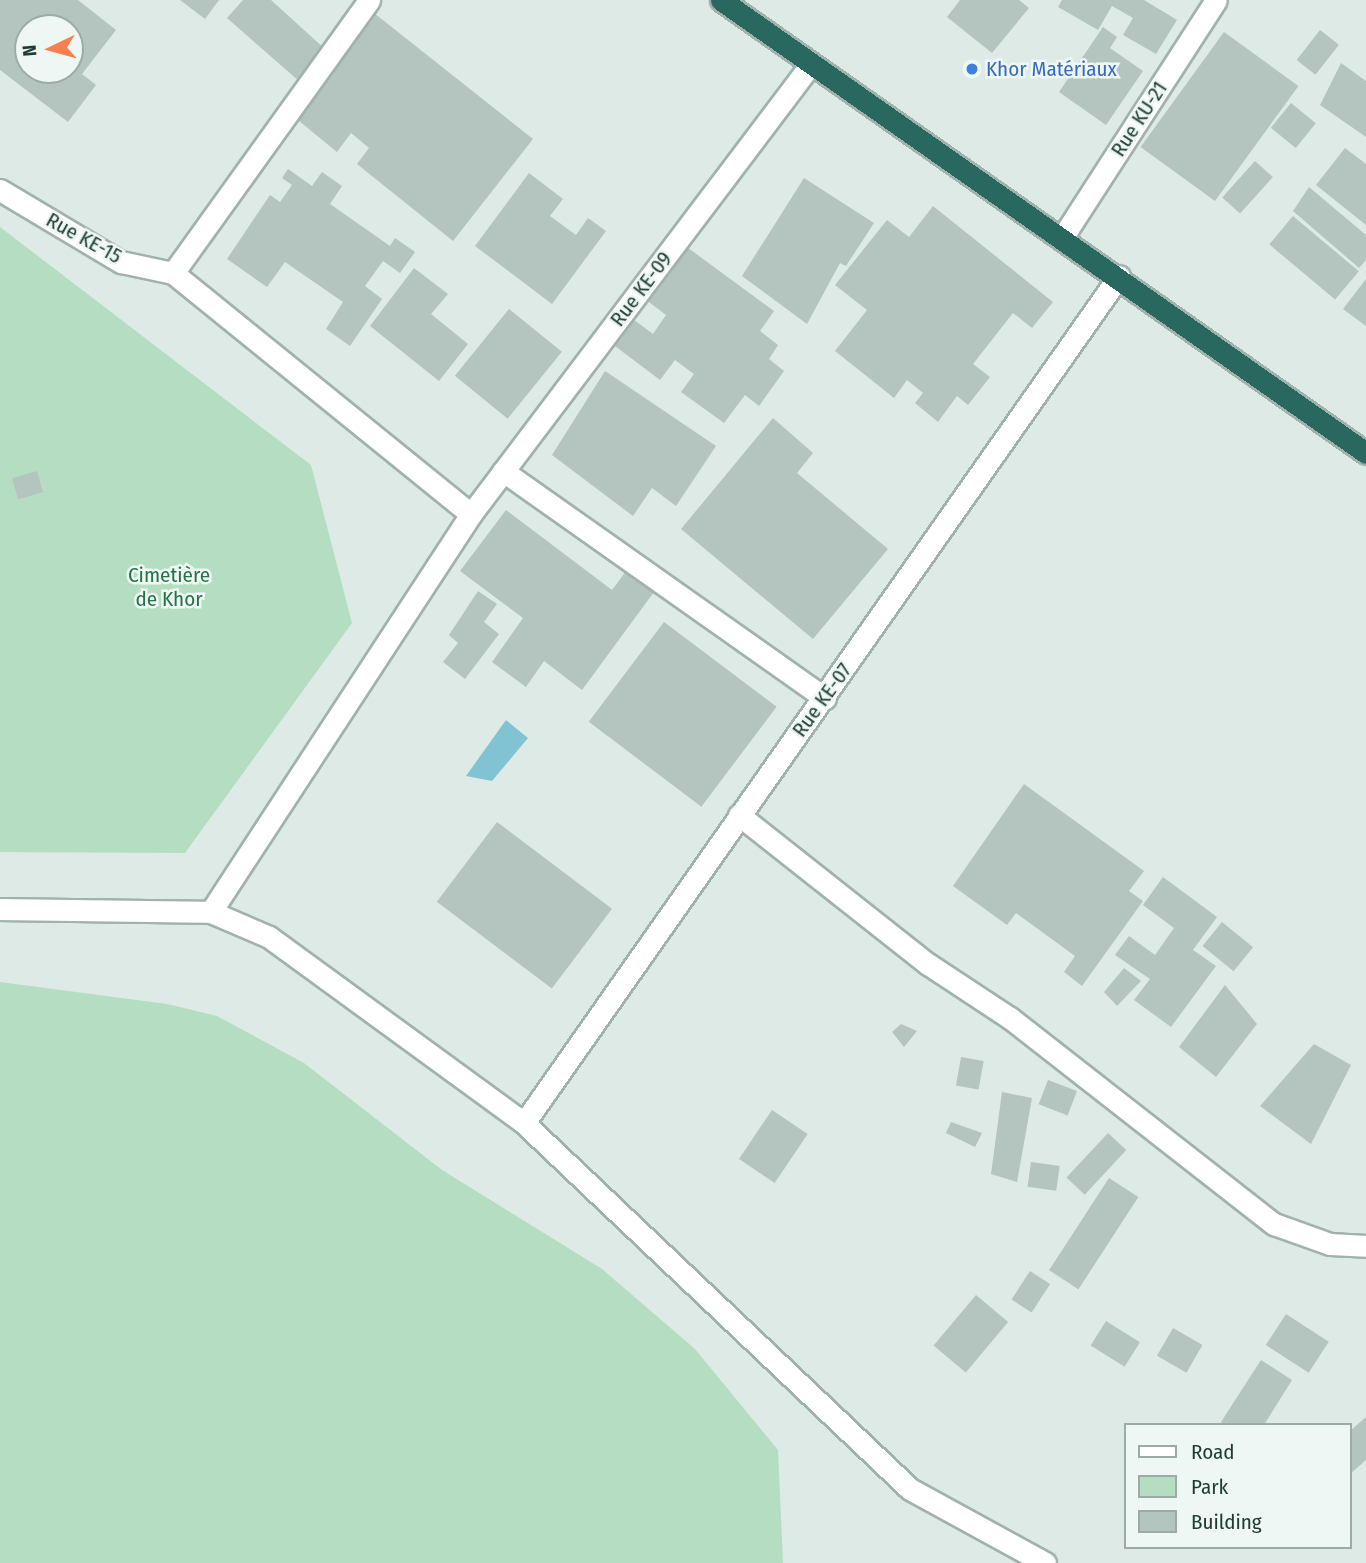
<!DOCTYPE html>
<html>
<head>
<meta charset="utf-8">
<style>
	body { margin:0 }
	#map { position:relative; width:1366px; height:1563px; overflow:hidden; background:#deeae5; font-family:"Fira Sans Condensed",sans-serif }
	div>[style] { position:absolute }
	.green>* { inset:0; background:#b5ddc2 }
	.water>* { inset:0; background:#82c3d3 }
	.building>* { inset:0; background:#b3c5be; transform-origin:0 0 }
	.roads { filter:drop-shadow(2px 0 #a1b2ac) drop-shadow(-2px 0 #a1b2ac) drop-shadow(0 2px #a1b2ac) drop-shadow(0 -2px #a1b2ac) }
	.minor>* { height:21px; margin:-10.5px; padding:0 10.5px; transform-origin:10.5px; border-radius:10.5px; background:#fff }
	.highway>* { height:21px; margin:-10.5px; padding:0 10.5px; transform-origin:10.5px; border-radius:10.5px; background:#29685e }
	.dots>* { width:19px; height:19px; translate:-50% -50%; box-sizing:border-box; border:4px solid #eef7f3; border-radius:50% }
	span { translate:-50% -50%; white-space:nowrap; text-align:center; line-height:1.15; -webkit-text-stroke:5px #eef7f3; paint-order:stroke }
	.shop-label { font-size:21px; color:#366cbe }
	.left { translate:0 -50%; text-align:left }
	.street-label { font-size:21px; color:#1f3b34 }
	.park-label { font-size:21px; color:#277348 }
	.legend { position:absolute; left:1124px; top:1423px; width:228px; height:126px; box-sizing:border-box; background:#eef7f3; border:2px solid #9baca7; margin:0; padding:9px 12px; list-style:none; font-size:21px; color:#1f3b34 }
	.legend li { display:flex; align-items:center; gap:14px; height:35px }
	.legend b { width:35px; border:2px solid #9baca7 }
	.north { position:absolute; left:14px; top:14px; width:70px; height:70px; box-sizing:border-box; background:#eef7f3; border:2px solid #9baca7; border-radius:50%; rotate:265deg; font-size:19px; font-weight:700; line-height:28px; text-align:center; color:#1f3b34 }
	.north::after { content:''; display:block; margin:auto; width:24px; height:32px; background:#f97f4e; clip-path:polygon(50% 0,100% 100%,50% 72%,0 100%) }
</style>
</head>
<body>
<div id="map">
	<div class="green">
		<div style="clip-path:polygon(0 227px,311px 465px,352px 623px,185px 853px,0 852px)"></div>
		<div style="clip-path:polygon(0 982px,167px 1004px,217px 1016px,304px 1063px,442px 1170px,602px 1269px,695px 1349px,778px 1450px,783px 1563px,0 1563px)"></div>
	</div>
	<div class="water">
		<div style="clip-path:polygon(506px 720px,528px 738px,492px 781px,466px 776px)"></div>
	</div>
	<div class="building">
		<div style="clip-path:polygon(evenodd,0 0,78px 0,116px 30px,82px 74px,96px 85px,68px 122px,0 70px,0 0,28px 28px,70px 28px,70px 70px,28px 70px,28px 28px)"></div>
		<div style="clip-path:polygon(180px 0,219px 0,205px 19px)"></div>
		<div style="clip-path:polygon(243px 0,271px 0,326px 50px,299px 81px,227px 18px)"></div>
		<div style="clip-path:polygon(960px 0,1019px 0,1029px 8px,992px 53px,947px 17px)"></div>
		<div style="clip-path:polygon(1062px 0,1144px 0,1177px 20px,1156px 54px,1123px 35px,1133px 18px,1112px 6px,1098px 30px,1058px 7px)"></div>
		<div style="clip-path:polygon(374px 13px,533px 139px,453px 241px,357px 164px,369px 148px,351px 133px,337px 152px,293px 116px)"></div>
		<div style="clip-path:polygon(1103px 27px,1117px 37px,1110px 48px,1143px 71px,1106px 125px,1059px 92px)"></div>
		<div style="left:1320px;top:30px;width:24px;height:38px;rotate:38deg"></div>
		<div style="left:1224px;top:32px;width:92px;height:142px;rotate:36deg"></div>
		<div style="clip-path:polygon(1341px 63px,1366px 81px,1366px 137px,1320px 105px)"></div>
		<div style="left:1291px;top:103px;width:32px;height:32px;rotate:39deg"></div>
		<div style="clip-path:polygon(1345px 148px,1366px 164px,1366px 225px,1316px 185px)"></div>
		<div style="left:1255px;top:161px;width:24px;height:49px;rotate:42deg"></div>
		<div style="clip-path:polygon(288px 169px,312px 186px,322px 172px,342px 186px,330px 204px,390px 246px,395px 238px,415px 252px,400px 273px,383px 261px,365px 286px,382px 299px,350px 346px,326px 329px,343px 302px,285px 262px,267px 287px,227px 259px,270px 195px,280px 202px,292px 185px,282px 178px)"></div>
		<div style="clip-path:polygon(529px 173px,563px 199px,550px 216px,576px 235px,588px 218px,606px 231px,552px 304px,475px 246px)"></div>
		<div style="clip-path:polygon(804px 178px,874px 223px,846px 266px,840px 263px,807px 324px,742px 276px)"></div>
		<div style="clip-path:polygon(1309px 187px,1366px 235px,1366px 260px,1359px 268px,1293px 211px)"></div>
		<div style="clip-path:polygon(933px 206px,1053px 302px,1032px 328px,1013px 313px,973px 364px,990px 377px,968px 405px,957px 396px,938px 422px,915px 403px,923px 393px,907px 380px,894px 398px,835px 351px,867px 310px,835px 285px,887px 220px,909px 237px)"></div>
		<div style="left:1293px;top:216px;width:86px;height:37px;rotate:40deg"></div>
		<div style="clip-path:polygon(680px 242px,774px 311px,760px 331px,778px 345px,769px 359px,784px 371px,759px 406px,745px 395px,724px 423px,681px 392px,694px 374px,675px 360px,660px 380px,611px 343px,630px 317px,653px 334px,666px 315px,641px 296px)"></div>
		<div style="clip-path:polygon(414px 268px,448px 294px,431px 314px,468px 344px,439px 381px,370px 326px)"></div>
		<div style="clip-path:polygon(1366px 279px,1366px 326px,1343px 309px)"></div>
		<div style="left:509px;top:309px;width:68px;height:86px;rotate:39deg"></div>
		<div style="clip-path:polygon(605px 371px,716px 446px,676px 506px,652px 488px,633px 516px,552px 455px)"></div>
		<div style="clip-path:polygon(773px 418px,813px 453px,797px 473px,888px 549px,813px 639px,681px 529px)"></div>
		<div style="left:37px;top:471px;width:22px;height:26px;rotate:74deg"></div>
		<div style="clip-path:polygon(506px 510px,612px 590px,626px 571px,654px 592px,582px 690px,544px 661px,526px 687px,492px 662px,523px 618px,460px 571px)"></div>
		<div style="clip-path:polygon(478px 591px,497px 604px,484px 622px,499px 634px,465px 679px,443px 662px,458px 643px,449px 635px)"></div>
		<div style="left:664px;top:622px;width:141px;height:125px;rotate:37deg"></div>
		<div style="clip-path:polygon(1024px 784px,1144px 871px,1129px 891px,1143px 901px,1082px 986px,1064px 972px,1075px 956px,1016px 913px,1007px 925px,953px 886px)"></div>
		<div style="left:497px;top:822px;width:144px;height:100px;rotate:37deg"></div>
		<div style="clip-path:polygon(1163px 877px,1217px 917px,1193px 950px,1216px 966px,1171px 1027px,1134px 1000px,1150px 979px,1115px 955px,1129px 936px,1155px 955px,1174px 928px,1143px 905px)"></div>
		<div style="left:1222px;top:922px;width:40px;height:31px;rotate:39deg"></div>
		<div style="clip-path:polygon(1124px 968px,1141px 981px,1117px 1006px,1104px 992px)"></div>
		<div style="clip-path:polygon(1225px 985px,1257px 1024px,1216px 1077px,1179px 1047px)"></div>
		<div style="clip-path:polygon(901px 1024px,917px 1031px,904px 1047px,892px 1032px)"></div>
		<div style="clip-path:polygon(1314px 1044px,1351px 1065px,1311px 1144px,1260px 1106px)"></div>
		<div style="left:961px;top:1057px;width:23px;height:29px;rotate:10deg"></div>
		<div style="left:1048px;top:1080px;width:31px;height:26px;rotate:21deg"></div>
		<div style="clip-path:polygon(1002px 1092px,1032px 1098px,1017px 1182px,991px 1174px)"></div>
		<div style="left:772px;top:1110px;width:43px;height:59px;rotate:34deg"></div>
		<div style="clip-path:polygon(951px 1122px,982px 1133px,975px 1147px,946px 1133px)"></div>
		<div style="left:1108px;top:1133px;width:25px;height:61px;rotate:43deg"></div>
		<div style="left:1031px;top:1162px;width:29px;height:25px;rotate:8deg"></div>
		<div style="left:1109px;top:1178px;width:35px;height:110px;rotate:33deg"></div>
		<div style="left:1030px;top:1271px;width:24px;height:34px;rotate:33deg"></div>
		<div style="left:976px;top:1295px;width:42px;height:66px;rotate:40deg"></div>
		<div style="left:1286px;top:1314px;width:51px;height:37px;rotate:33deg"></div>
		<div style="left:1106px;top:1321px;width:40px;height:29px;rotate:32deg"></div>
		<div style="left:1173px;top:1328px;width:34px;height:32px;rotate:30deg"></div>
		<div style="clip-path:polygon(1261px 1360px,1292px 1380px,1264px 1425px,1225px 1425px,1221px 1422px)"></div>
		<div style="clip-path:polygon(1366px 1417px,1366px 1460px,1350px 1474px,1350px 1431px)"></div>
	</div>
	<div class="roads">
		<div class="minor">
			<div style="left:811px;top:64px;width:564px;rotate:127.07deg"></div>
			<div style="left:471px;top:514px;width:475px;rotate:123.2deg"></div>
			<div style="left:211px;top:912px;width:63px;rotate:23.3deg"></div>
			<div style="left:269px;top:937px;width:316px;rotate:36.1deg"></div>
			<div style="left:524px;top:1123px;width:532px;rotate:43.48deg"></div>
			<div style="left:910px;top:1489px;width:154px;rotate:28.7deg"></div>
			<div style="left:0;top:190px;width:141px;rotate:30.8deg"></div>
			<div style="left:121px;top:262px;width:53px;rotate:11.9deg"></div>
			<div style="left:173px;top:273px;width:383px;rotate:39deg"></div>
			<div style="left:1062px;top:238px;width:283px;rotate:-57.1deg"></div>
			<div style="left:173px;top:273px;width:336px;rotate:-54.3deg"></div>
			<div style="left:503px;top:471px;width:394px;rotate:35.2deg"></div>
			<div style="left:739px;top:815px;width:241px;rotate:38.3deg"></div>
			<div style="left:928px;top:964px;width:98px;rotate:33.4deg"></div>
			<div style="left:1010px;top:1018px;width:335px;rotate:38deg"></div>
			<div style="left:1274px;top:1224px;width:59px;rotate:19.7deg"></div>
			<div style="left:1330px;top:1244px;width:36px;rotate:3deg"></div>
			<div style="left:0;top:909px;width:211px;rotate:0.8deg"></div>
			<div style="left:524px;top:1123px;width:1035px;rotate:-54.91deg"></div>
		</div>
		<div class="highway">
			<div style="left:721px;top:0;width:788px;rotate:35.08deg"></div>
		</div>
	</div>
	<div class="dots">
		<div style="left:972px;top:69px;background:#3f7fe0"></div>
	</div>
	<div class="shop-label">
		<span class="left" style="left:986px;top:69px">Khor Matériaux</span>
	</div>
	<div class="street-label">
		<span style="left:1139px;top:119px;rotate:-57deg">Rue KU-21</span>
		<span style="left:84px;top:238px;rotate:29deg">Rue KE-15</span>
		<span style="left:641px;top:289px;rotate:-53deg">Rue KE-09</span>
		<span style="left:822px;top:700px;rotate:-54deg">Rue KE-07</span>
	</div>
	<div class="park-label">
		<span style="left:169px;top:587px">Cimetière<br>de Khor</span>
	</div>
	<ul class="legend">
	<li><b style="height:9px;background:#fff"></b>Road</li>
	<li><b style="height:19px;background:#b5ddc2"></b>Park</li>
	<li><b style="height:19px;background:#b3c5be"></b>Building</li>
	</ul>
	<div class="north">N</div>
</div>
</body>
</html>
